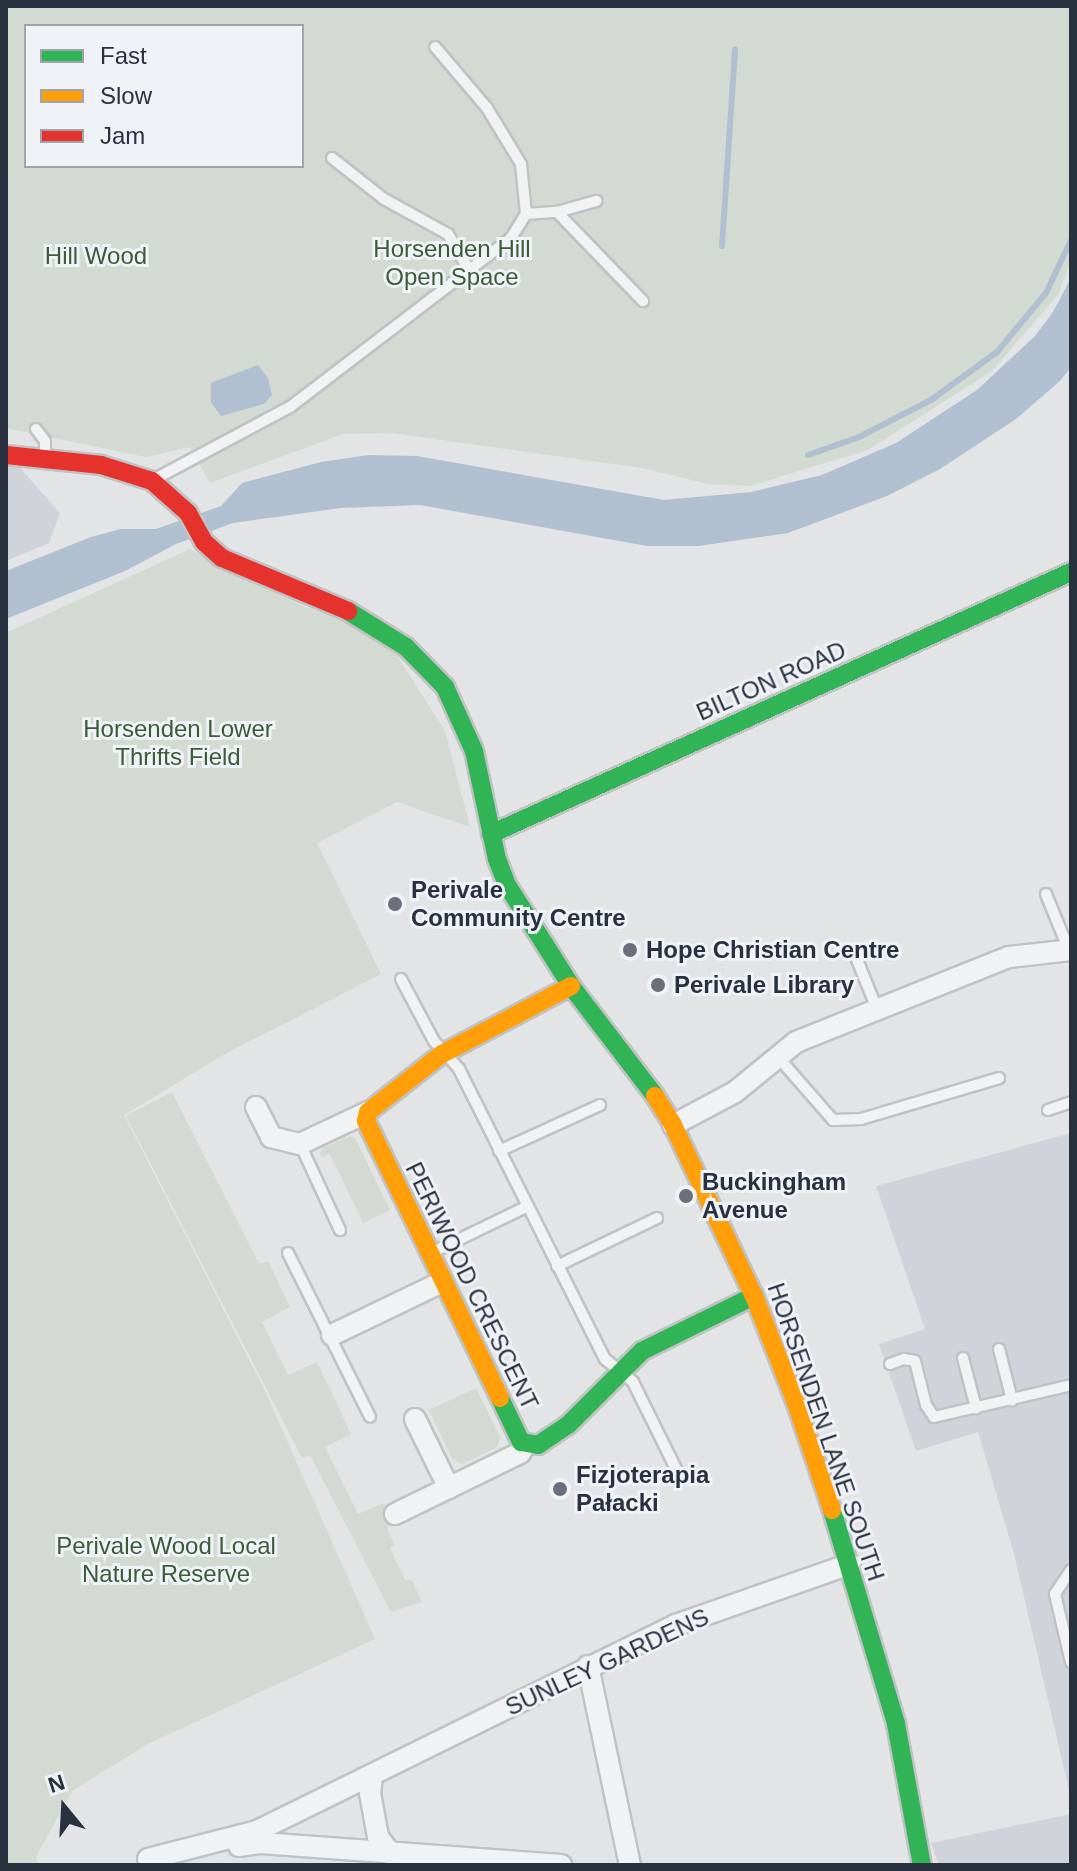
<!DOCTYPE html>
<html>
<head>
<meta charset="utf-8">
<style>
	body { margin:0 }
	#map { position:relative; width:1077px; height:1871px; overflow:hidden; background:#e2e4e6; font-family:Helvetica,sans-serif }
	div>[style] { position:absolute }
	.built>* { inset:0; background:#d0d3d9 }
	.green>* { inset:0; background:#d2dad2 }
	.water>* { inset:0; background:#b1c0d0 }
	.stream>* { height:6px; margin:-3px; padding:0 3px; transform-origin:3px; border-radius:3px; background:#b1c0d0 }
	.roads { filter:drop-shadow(2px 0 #c0c2c4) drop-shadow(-2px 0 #c0c2c4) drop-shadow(0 2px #c0c2c4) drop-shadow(0 -2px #c0c2c4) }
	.lane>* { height:10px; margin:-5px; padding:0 5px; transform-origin:5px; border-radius:5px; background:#f1f2f3 }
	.street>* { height:20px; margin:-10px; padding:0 10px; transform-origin:10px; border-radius:10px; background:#f1f2f3 }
	.fast>* { height:18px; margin:-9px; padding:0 9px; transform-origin:9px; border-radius:9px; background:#30b455 }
	.slow>* { height:18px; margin:-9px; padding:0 9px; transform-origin:9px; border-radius:9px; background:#ff9f0a }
	.jam>* { height:18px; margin:-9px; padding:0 9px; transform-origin:9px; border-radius:9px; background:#e5322d }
	.dots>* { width:22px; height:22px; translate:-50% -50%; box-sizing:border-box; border:4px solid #eff2f6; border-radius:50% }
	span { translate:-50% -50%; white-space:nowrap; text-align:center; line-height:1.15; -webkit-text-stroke:6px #eff2f6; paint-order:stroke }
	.park-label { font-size:24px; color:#3d5b37 }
	.street-label { font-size:24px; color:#29313f }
	.poi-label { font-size:24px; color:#29313f; font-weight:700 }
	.left { translate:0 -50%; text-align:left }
	.frame { position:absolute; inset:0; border:8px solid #29313f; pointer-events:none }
	.legend { position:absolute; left:24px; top:24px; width:280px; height:144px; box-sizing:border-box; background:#eff2f6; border:2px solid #a0a5ad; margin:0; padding:10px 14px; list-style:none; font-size:24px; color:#29313f }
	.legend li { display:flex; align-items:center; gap:16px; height:40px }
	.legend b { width:40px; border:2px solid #a0a5ad }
	.north { position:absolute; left:24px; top:1767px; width:80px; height:80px; -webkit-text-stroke:6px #eff2f6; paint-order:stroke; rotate:342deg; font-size:22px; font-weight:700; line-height:32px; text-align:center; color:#29313f }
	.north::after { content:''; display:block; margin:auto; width:28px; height:36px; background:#29313f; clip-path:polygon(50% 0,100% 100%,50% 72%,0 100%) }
</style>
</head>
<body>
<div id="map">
	<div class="built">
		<div style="clip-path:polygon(6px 465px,20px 468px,60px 513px,49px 543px,6px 561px)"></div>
		<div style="clip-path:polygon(1071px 1133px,1071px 1799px,1014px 1554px,978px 1432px,916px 1451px,879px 1344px,925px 1329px,876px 1186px)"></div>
		<div style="clip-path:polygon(1071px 1814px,1071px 1865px,939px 1865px,931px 1843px)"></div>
	</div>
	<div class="green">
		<div style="clip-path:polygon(evenodd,6px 6px,1071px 6px,1071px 260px,1058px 295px,992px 371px,868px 450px,750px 486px,708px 484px,642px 468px,392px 433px,343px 434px,210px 483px,190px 447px,146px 457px,6px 428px,6px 6px,26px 26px,302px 26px,302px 166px,26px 166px,26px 26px)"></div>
		<div style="clip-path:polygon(190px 549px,303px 606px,346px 620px,393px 649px,445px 731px,470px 827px,397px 802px,317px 843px,381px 974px,225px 1054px,124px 1115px,265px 1391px,375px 1639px,148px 1744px,72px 1791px,36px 1857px,38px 1865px,6px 1865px,6px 633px)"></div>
		<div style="clip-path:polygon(172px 1092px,259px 1264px,268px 1261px,290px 1307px,262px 1322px,288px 1375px,317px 1362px,351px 1434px,325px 1447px,358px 1514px,383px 1503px,389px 1517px,388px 1531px,395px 1545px,390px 1548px,405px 1580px,412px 1581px,422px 1602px,391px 1612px,310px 1455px,302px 1458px,126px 1116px)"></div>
		<div style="clip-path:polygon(350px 1136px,355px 1138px,390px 1210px,363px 1223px,330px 1154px,322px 1157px,320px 1153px,323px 1148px)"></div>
		<div style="clip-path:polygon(476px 1388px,500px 1437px,499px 1442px,497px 1447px,462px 1464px,452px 1458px,429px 1410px)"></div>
	</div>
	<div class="water">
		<div style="clip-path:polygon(1071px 278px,1071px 367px,1060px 381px,1016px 419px,940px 469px,887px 496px,788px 533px,699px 546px,647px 546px,420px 505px,341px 508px,233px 523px,176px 544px,125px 571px,6px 619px,6px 571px,91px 537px,121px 529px,156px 529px,221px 506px,242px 483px,321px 462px,369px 455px,417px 456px,664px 500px,751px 492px,822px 475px,896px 443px,977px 390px,1035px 336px,1053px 312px)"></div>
		<div style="clip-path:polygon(258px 365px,268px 378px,272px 395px,264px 404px,221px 416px,211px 402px,211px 383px)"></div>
	</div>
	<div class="stream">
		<div style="left:722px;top:246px;width:197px;rotate:-86.2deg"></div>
		<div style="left:808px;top:455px;width:54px;rotate:-19.4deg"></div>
		<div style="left:859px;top:437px;width:81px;rotate:-27.2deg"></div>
		<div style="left:931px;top:400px;width:82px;rotate:-36deg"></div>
		<div style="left:997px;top:352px;width:77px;rotate:-50.3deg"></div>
		<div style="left:1046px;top:293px;width:59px;rotate:-64.7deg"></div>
	</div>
	<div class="roads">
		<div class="lane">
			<div style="left:332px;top:158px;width:66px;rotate:38.3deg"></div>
			<div style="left:384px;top:199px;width:73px;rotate:28.7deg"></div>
			<div style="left:448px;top:234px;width:42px;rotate:59.7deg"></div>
			<div style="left:557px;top:212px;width:41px;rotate:-15.8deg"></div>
			<div style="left:526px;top:214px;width:31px;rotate:-4deg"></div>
			<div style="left:557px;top:212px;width:124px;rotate:46deg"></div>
			<div style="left:36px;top:429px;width:15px;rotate:53deg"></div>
			<div style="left:45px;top:441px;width:15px;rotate:90deg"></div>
			<div style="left:153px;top:480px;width:155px;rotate:-28.1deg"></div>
			<div style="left:290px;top:407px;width:278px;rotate:-37.4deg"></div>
			<div style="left:511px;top:238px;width:28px;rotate:-58deg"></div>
			<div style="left:526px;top:214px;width:50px;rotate:-95.7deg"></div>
			<div style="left:521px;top:164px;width:66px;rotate:-121.3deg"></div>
			<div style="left:487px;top:108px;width:80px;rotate:-130.4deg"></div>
			<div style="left:1046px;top:894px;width:61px;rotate:67.7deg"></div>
			<div style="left:856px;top:957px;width:56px;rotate:68deg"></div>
			<div style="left:401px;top:979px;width:70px;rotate:62deg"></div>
			<div style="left:434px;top:1041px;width:38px;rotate:48deg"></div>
			<div style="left:459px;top:1069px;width:325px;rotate:63.3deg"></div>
			<div style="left:605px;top:1359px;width:36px;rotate:39deg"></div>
			<div style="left:633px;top:1382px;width:108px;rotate:63.7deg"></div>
			<div style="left:777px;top:1056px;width:85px;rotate:48.8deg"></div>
			<div style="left:833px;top:1120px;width:28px;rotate:-2deg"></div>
			<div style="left:861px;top:1119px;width:144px;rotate:-16.5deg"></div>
			<div style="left:1048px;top:1110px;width:24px;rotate:-19deg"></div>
			<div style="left:300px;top:1144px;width:95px;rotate:65.1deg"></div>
			<div style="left:499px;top:1151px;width:111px;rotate:-24.5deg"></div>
			<div style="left:288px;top:1253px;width:183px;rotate:63.4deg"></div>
			<div style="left:431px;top:1253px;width:106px;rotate:-25.8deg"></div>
			<div style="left:557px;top:1266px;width:111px;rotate:-25.6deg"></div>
			<div style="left:999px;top:1349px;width:53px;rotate:75.7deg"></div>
			<div style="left:963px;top:1358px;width:52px;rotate:75.4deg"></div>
			<div style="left:890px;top:1364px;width:15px;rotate:-20deg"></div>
			<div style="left:904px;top:1359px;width:11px;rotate:10deg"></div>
			<div style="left:915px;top:1361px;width:45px;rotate:76deg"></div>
			<div style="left:926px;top:1405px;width:14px;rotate:56deg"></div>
			<div style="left:934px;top:1417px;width:141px;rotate:-13.1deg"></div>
			<div style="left:1071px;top:1570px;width:29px;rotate:124deg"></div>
			<div style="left:1055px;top:1594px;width:70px;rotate:76.8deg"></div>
		</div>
		<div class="street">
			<div style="left:256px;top:1107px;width:34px;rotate:63deg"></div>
			<div style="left:271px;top:1137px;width:30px;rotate:14deg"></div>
			<div style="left:300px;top:1144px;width:75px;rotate:-25.2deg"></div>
			<div style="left:673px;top:1125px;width:70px;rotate:-28deg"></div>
			<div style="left:735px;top:1092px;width:79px;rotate:-39.3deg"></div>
			<div style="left:796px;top:1042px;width:229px;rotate:-21.8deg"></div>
			<div style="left:1009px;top:957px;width:62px;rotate:-6.4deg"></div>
			<div style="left:332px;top:1335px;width:122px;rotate:-25.7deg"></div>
			<div style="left:415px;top:1419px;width:77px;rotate:63.8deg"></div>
			<div style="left:395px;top:1514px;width:139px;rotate:-26deg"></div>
			<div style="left:520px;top:1453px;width:9px;rotate:-58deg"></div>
			<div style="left:588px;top:1666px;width:203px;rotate:78.1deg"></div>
			<div style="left:372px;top:1777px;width:16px;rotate:97deg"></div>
			<div style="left:370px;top:1793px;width:45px;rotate:79.7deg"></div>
			<div style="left:378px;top:1837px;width:21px;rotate:53deg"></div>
			<div style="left:239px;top:1846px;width:22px;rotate:-8deg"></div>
			<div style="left:261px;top:1843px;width:301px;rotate:4.2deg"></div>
			<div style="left:148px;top:1859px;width:113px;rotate:-14.4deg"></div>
			<div style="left:257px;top:1831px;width:467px;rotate:-26.2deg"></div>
			<div style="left:676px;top:1625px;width:184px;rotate:-19.3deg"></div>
		</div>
		<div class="fast">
			<div style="left:348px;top:611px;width:68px;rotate:31.8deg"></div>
			<div style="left:406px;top:647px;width:56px;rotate:45.7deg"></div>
			<div style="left:445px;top:687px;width:70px;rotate:65.6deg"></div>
			<div style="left:474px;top:751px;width:110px;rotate:78deg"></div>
			<div style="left:497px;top:859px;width:28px;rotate:69deg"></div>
			<div style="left:507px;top:885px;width:120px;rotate:57.6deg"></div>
			<div style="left:571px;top:986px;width:138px;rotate:52.6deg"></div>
			<div style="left:491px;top:834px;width:636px;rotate:-24.31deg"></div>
			<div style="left:500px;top:1398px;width:49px;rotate:64.5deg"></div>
			<div style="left:521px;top:1442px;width:17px;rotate:10deg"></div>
			<div style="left:538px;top:1445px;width:36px;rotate:-34deg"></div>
			<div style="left:568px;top:1425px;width:105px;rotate:-45deg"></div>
			<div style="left:642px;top:1351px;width:125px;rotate:-26.2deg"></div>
			<div style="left:832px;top:1510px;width:223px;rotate:73.3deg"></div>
			<div style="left:896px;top:1724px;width:143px;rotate:79.6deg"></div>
		</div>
		<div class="slow">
			<div style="left:655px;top:1096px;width:34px;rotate:58deg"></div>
			<div style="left:673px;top:1125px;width:189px;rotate:64.7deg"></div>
			<div style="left:754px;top:1296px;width:115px;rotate:68.6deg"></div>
			<div style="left:796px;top:1403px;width:113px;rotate:71.4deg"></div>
			<div style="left:500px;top:1398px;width:308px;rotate:-115.8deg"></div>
			<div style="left:366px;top:1121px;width:9px;rotate:-77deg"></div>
			<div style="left:368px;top:1112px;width:94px;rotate:-38.1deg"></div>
			<div style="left:442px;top:1054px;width:146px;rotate:-27.8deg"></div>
		</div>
		<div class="jam">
			<div style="left:6px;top:455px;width:96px;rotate:6deg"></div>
			<div style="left:101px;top:465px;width:53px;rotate:17.4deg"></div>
			<div style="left:152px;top:481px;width:48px;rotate:41.6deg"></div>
			<div style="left:188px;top:513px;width:33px;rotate:61deg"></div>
			<div style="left:204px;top:542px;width:24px;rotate:42deg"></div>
			<div style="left:222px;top:558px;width:137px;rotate:22.8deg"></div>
		</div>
	</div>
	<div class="dots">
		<div style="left:395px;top:904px;background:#6a7079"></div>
		<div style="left:630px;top:950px;background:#6a7079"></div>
		<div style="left:658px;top:985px;background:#6a7079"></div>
		<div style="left:686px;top:1196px;background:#6a7079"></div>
		<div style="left:560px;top:1489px;background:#6a7079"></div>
	</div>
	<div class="park-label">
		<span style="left:452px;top:263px">Horsenden Hill<br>Open Space</span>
		<span style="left:96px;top:256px">Hill Wood</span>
		<span style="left:178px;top:743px">Horsenden Lower<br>Thrifts Field</span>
		<span style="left:166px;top:1560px">Perivale Wood Local<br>Nature Reserve</span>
	</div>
	<div class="street-label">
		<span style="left:771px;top:681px;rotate:-24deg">BILTON ROAD</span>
		<span style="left:472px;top:1286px;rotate:64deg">PERIWOOD CRESCENT</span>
		<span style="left:826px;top:1432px;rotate:71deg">HORSENDEN LANE SOUTH</span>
		<span style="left:607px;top:1662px;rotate:-25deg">SUNLEY GARDENS</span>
	</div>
	<div class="poi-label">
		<span class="left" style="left:411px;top:904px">Perivale<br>Community Centre</span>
		<span class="left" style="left:646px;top:950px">Hope Christian Centre</span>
		<span class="left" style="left:674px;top:985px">Perivale Library</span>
		<span class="left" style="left:702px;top:1196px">Buckingham<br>Avenue</span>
		<span class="left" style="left:576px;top:1489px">Fizjoterapia<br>Pałacki</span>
	</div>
	<div class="frame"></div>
	<ul class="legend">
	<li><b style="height:10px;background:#30b455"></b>Fast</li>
	<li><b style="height:10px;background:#ff9f0a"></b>Slow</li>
	<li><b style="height:10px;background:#e5322d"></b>Jam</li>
	</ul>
	<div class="north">N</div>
</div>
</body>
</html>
